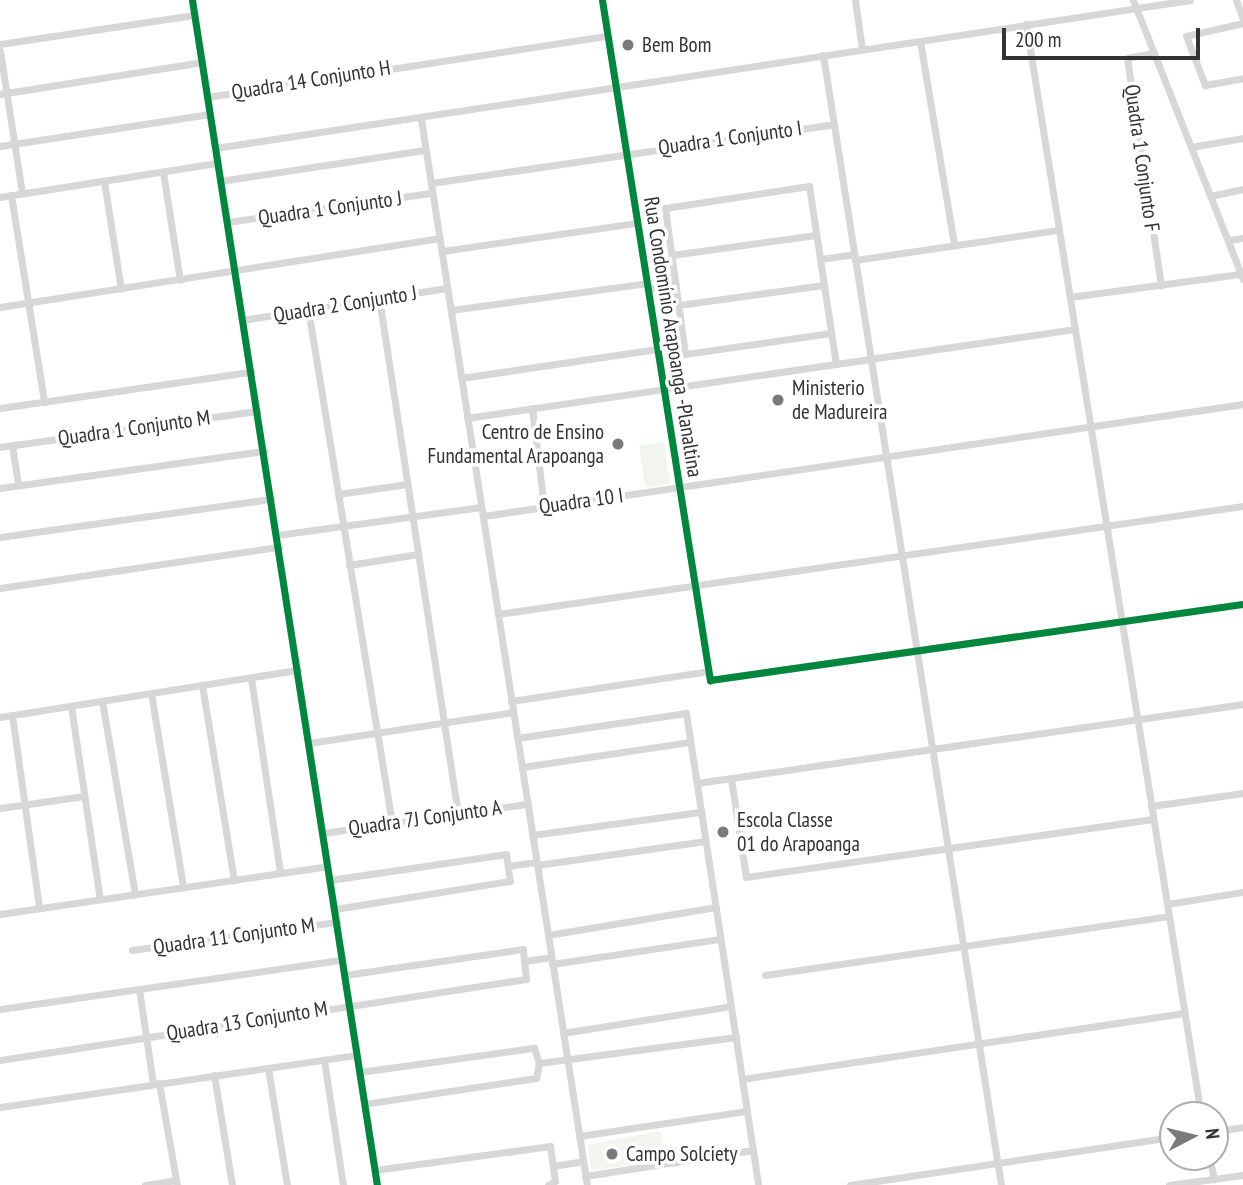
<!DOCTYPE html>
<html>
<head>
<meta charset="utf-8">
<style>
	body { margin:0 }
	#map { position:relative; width:1243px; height:1185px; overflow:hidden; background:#fff; font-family:"PT Sans Narrow",sans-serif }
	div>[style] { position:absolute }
	.green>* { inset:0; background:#f1f5ed; transform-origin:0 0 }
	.minor>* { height:7px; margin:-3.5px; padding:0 3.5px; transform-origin:3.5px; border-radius:3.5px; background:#d7d7d7 }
	.cycleway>* { height:7px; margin:-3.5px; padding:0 3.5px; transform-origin:3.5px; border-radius:3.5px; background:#00873e }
	.dots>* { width:19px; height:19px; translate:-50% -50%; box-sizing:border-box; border:4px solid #fff; border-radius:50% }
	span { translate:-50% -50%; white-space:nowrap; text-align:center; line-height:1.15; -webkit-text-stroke:7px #fff; paint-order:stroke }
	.poi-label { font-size:21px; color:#333 }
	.left { translate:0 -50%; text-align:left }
	.right { translate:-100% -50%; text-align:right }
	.street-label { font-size:21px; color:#333 }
	.north { position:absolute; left:1159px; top:1101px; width:70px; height:70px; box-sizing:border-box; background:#fff; border:2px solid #adadad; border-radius:50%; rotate:83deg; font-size:19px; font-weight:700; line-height:28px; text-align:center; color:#333 }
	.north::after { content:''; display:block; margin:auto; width:24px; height:32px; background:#7a7a7a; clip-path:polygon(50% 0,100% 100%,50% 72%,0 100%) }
	.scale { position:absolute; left:1002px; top:28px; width:198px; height:32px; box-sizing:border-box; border:4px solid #333; border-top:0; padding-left:9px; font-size:21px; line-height:24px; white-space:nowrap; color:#333; -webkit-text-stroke:5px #fff; paint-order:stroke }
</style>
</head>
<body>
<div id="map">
	<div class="green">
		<div style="left:664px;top:442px;width:42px;height:25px;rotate:82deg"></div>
		<div style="clip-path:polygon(660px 1131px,666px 1162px,591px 1170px,588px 1145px)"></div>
	</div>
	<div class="minor">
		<div style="left:192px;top:0;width:1199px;rotate:81.13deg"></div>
		<div style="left:602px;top:0;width:689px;rotate:80.98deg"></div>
		<div style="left:710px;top:680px;width:538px;rotate:-8.12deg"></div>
		<div style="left:855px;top:0;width:49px;rotate:81.9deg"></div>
		<div style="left:1133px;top:0;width:300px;rotate:68.5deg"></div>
		<div style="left:1236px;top:0;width:20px;rotate:70deg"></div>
		<div style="left:1243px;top:23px;width:58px;rotate:167.2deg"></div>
		<div style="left:1186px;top:36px;width:53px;rotate:68.8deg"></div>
		<div style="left:1205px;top:85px;width:39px;rotate:-10deg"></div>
		<div style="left:1026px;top:24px;width:1105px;rotate:80.89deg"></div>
		<div style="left:920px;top:41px;width:207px;rotate:80.5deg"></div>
		<div style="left:0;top:44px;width:196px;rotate:-8.5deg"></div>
		<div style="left:0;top:51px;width:144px;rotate:81.2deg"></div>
		<div style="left:1154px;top:53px;width:27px;rotate:170deg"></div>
		<div style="left:1127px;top:58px;width:230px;rotate:81.5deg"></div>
		<div style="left:823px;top:55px;width:1144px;rotate:81.05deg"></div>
		<div style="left:0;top:94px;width:205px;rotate:-9deg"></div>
		<div style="left:207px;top:97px;width:405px;rotate:-8.7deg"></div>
		<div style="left:421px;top:119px;width:1079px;rotate:81.15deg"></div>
		<div style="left:0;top:146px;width:212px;rotate:-8.7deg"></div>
		<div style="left:1191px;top:147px;width:53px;rotate:-9.8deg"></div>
		<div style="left:215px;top:148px;width:986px;rotate:-8.63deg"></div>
		<div style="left:163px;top:172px;width:109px;rotate:81.1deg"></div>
		<div style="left:104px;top:181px;width:109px;rotate:81.1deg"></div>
		<div style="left:220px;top:181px;width:207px;rotate:-8.6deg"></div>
		<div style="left:431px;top:183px;width:407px;rotate:-8.3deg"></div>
		<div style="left:11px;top:195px;width:210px;rotate:80.9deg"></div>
		<div style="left:1210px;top:196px;width:34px;rotate:-12deg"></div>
		<div style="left:0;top:197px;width:221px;rotate:-8.9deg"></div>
		<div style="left:227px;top:222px;width:207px;rotate:-8.1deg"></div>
		<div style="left:1228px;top:240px;width:15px;rotate:-8deg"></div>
		<div style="left:442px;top:251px;width:197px;rotate:-8.2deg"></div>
		<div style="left:672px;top:255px;width:145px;rotate:-7.9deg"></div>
		<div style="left:820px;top:259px;width:34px;rotate:-8deg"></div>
		<div style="left:855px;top:260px;width:206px;rotate:-8.4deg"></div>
		<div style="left:648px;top:289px;width:28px;rotate:-10deg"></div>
		<div style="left:1070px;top:297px;width:173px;rotate:-7.7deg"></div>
		<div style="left:379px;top:298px;width:522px;rotate:81.3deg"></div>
		<div style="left:679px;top:305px;width:146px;rotate:-7.9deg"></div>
		<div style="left:0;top:307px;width:444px;rotate:-8.9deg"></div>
		<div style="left:308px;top:309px;width:521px;rotate:80.72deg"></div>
		<div style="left:451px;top:310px;width:198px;rotate:-7.8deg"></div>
		<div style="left:242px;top:320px;width:207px;rotate:-8.9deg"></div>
		<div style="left:831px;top:333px;width:148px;rotate:171.8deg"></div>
		<div style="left:685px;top:354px;width:147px;rotate:-97.8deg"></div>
		<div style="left:665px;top:208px;width:146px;rotate:-8.7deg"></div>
		<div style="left:809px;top:186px;width:180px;rotate:81.4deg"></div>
		<div style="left:461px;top:378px;width:198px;rotate:-8.4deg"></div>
		<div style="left:0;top:408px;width:254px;rotate:-8.2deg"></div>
		<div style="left:532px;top:408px;width:100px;rotate:83.1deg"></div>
		<div style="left:467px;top:418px;width:614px;rotate:-8.33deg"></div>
		<div style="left:12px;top:446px;width:39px;rotate:81deg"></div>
		<div style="left:0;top:447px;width:260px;rotate:-8deg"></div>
		<div style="left:0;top:488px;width:267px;rotate:-8deg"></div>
		<div style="left:338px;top:494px;width:70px;rotate:-8.2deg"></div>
		<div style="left:483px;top:516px;width:768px;rotate:-8.38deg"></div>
		<div style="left:277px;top:535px;width:206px;rotate:-7.8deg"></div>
		<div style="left:0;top:537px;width:274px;rotate:-8deg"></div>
		<div style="left:349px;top:565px;width:70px;rotate:-9.1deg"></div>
		<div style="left:0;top:588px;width:282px;rotate:-8.4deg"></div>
		<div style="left:498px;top:614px;width:753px;rotate:-8.25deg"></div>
		<div style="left:251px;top:678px;width:197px;rotate:81.5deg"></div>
		<div style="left:202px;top:685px;width:198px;rotate:80.7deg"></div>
		<div style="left:151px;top:693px;width:197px;rotate:80.6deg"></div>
		<div style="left:102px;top:701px;width:196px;rotate:80.3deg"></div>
		<div style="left:511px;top:701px;width:200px;rotate:-8.6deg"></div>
		<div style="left:71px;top:706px;width:195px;rotate:81.5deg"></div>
		<div style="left:12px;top:715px;width:195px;rotate:82deg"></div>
		<div style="left:0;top:717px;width:302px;rotate:-9deg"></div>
		<div style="left:517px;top:738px;width:171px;rotate:-8.4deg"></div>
		<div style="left:686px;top:713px;width:477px;rotate:81.3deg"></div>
		<div style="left:309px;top:743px;width:206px;rotate:-8.6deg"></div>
		<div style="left:522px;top:767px;width:170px;rotate:-8.5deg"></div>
		<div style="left:731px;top:778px;width:100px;rotate:81.4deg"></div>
		<div style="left:746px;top:877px;width:411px;rotate:-8.1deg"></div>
		<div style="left:697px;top:783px;width:552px;rotate:-8.23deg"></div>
		<div style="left:1151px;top:806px;width:93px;rotate:-8deg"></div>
		<div style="left:0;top:808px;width:85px;rotate:-8.1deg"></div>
		<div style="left:323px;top:833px;width:207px;rotate:-8.1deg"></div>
		<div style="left:532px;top:835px;width:171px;rotate:-7.8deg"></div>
		<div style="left:537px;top:865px;width:170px;rotate:-8.1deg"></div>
		<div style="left:508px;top:866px;width:28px;rotate:-8deg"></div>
		<div style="left:330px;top:880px;width:178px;rotate:-8.4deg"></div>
		<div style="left:506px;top:854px;width:27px;rotate:82deg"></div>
		<div style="left:510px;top:881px;width:177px;rotate:170.9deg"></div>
		<div style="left:1167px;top:904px;width:77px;rotate:-9deg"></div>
		<div style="left:0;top:914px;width:331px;rotate:-8.3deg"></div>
		<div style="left:548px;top:935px;width:170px;rotate:-9.5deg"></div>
		<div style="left:132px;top:950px;width:207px;rotate:-7.8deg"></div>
		<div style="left:524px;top:961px;width:27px;rotate:-8deg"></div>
		<div style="left:552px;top:964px;width:170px;rotate:-8.5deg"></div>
		<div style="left:765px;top:975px;width:408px;rotate:-8.3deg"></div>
		<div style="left:139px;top:989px;width:96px;rotate:81.6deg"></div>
		<div style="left:0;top:1009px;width:345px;rotate:-8.2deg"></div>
		<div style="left:563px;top:1033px;width:170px;rotate:-9.1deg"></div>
		<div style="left:0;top:1060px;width:532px;rotate:-8.75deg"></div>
		<div style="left:526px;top:979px;width:30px;rotate:-96deg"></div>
		<div style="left:523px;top:949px;width:180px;rotate:171.7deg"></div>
		<div style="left:324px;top:1060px;width:126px;rotate:81.4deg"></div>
		<div style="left:539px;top:1063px;width:199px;rotate:-7.5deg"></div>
		<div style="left:268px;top:1068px;width:119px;rotate:80.8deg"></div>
		<div style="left:360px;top:1072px;width:176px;rotate:-7.9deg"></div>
		<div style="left:534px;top:1048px;width:16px;rotate:72deg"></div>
		<div style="left:539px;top:1063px;width:15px;rotate:101deg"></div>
		<div style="left:536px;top:1078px;width:173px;rotate:171.4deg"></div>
		<div style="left:214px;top:1075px;width:111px;rotate:80.7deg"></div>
		<div style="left:742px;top:1079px;width:447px;rotate:-8.5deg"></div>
		<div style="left:159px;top:1083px;width:104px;rotate:80deg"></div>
		<div style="left:0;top:1107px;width:361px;rotate:-8.3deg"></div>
		<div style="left:1215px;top:1131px;width:28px;rotate:-8deg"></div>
		<div style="left:579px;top:1136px;width:170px;rotate:-8.5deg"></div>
		<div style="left:1209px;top:1157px;width:23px;rotate:77deg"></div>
		<div style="left:553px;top:1166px;width:30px;rotate:-9deg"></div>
		<div style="left:375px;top:1170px;width:177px;rotate:-7.8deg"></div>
		<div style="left:550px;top:1146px;width:35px;rotate:82deg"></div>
		<div style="left:555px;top:1181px;width:8px;rotate:150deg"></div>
		<div style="left:585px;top:1176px;width:170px;rotate:-8.8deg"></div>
		<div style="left:145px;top:1185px;width:31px;rotate:-9deg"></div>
		<div style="left:850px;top:1185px;width:327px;rotate:-8.5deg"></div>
		<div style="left:1169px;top:1185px;width:75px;rotate:-7.7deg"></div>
	</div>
	<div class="cycleway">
		<div style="left:192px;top:0;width:1199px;rotate:81.13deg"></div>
		<div style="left:602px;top:0;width:689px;rotate:80.98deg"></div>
		<div style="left:710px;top:680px;width:538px;rotate:-8.12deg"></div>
	</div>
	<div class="dots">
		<div style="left:628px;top:45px;background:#7a7a7a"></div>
		<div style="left:778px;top:400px;background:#7a7a7a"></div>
		<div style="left:618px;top:444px;background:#7a7a7a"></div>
		<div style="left:723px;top:832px;background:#7a7a7a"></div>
		<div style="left:612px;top:1154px;background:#7a7a7a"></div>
	</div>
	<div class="poi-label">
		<span class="left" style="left:642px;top:45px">Bem Bom</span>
		<span class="left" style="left:792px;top:400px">Ministerio<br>de Madureira</span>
		<span class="right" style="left:604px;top:444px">Centro de Ensino<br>Fundamental Arapoanga</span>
		<span class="left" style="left:737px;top:832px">Escola Classe<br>01 do Arapoanga</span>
		<span class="left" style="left:626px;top:1154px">Campo Solciety</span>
	</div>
	<div class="street-label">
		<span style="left:311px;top:80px;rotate:-9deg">Quadra 14 Conjunto H</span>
		<span style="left:730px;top:138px;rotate:-8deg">Quadra 1 Conjunto I</span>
		<span style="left:1142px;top:158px;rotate:82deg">Quadra 1 Conjunto F</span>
		<span style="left:330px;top:208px;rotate:-8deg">Quadra 1 Conjunto J</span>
		<span style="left:345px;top:304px;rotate:-9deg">Quadra 2 Conjunto J</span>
		<span style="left:673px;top:337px;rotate:81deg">Rua Condomínio Arapoanga -Planaltina</span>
		<span style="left:134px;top:428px;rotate:-8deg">Quadra 1 Conjunto M</span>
		<span style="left:581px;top:501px;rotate:-8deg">Quadra 10 I</span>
		<span style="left:425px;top:818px;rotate:-8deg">Quadra 7J Conjunto A</span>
		<span style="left:234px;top:936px;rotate:-8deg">Quadra 11 Conjunto M</span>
		<span style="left:247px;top:1021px;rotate:-9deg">Quadra 13 Conjunto M</span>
	</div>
	<div class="north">N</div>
	<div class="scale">200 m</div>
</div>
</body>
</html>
